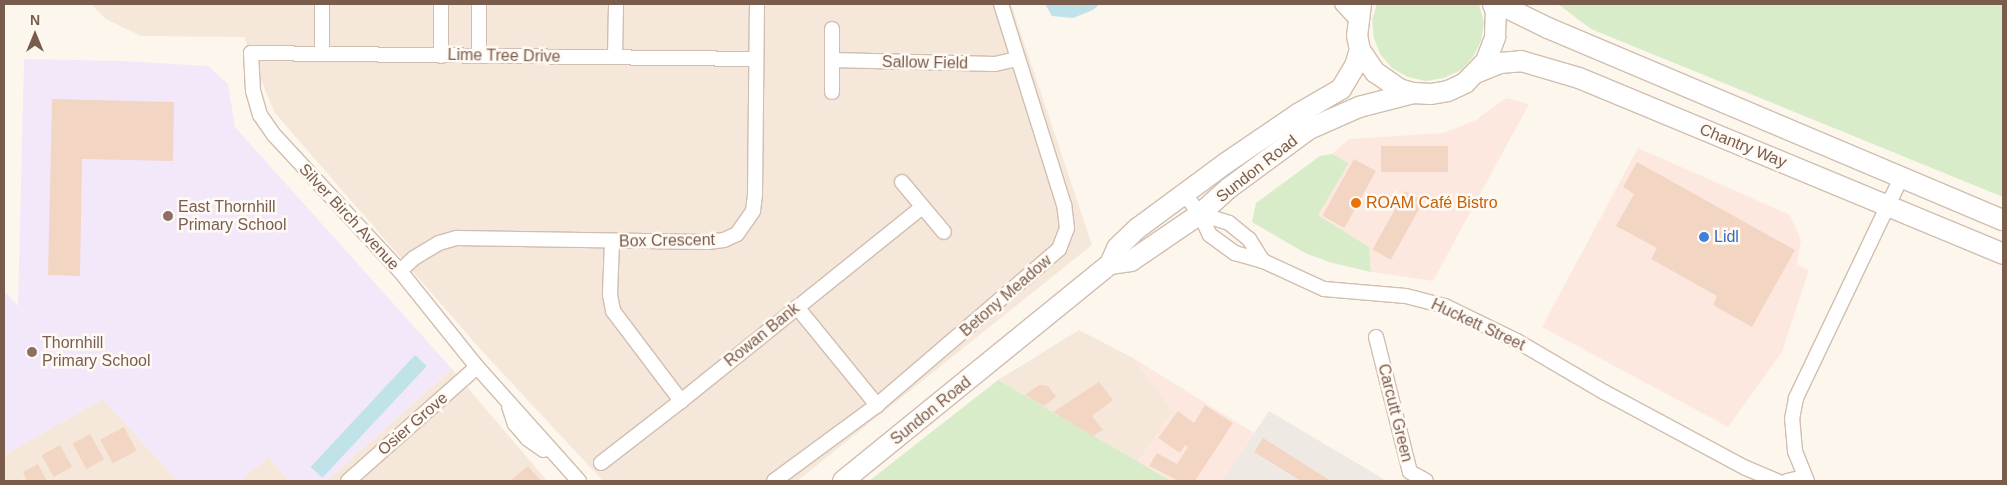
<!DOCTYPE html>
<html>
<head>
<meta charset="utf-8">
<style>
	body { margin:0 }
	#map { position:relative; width:2007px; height:485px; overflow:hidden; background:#fdf6ec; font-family:Helvetica,sans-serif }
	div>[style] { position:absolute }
	.residential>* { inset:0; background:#f5e8da }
	.commercial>* { inset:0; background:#fde8e0 }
	.industrial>* { inset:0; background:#efe9e4 }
	.education>* { inset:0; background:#f3e8fa }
	.green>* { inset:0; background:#d8ecc9 }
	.water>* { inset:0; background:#bfe3e8; transform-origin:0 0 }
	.building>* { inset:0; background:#f3d5c3; transform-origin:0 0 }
	.roads { filter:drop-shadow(1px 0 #d1beb0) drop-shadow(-1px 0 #d1beb0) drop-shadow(0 1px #d1beb0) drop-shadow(0 -1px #d1beb0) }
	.street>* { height:14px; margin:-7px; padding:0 7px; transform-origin:7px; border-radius:7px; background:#fff }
	.secondary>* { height:20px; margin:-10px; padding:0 10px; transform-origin:10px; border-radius:10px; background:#fff }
	.dots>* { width:14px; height:14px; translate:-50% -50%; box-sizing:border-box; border:2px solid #fffaf3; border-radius:50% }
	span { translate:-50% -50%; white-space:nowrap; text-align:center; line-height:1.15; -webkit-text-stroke:5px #fffaf3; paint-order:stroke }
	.street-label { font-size:16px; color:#7a5c4d }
	.food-label { font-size:16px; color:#c56008 }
	.left { translate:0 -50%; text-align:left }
	.education-label { font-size:16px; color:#785e54 }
	.shop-label { font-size:16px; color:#366cbe }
	.frame { position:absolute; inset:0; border:5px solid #7a5c4d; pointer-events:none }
	.north { position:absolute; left:10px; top:10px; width:50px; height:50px; -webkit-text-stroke:4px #fffaf3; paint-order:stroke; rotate:0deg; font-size:14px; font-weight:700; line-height:20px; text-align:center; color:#7a5c4d }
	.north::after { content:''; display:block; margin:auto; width:18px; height:22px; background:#7a5c4d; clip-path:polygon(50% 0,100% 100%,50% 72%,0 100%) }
</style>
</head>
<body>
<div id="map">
	<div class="residential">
		<div style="clip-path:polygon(91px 4px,1011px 4px,1092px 245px,797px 481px,603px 481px,482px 351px,274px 112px,244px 37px,141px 36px,106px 19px)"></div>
		<div style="clip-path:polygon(1079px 330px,1133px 358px,1173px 411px,1138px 462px,998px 380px)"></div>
		<div style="clip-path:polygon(452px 369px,547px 481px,326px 481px)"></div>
		<div style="clip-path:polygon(103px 399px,178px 481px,4px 481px,4px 455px)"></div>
		<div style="clip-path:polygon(268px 457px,289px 481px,240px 481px)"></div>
	</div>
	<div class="commercial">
		<div style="clip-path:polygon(1506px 98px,1529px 104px,1433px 281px,1371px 272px,1369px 247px,1318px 215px,1349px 163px,1332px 154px,1349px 139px,1444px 133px,1476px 120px)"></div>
		<div style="clip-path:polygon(1638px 148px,1790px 215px,1801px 240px,1797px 264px,1809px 270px,1782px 352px,1728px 427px,1542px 327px)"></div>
		<div style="clip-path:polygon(1133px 358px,1254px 433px,1222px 481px,1171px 481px,1138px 462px,1172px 411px)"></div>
	</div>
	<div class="industrial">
		<div style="clip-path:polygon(1269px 411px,1387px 481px,1222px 481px)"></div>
	</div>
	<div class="education">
		<div style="clip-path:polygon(24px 59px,123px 61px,208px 66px,228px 84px,235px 127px,452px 369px,326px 481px,289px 481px,268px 457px,240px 481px,178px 481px,103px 399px,4px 455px,4px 291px,18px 306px)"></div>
	</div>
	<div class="green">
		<div style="clip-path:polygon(1377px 4px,1479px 4px,1484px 23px,1481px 41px,1473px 57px,1461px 70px,1444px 78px,1426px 81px,1408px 77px,1392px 68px,1380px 54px,1374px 38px,1372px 20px)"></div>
		<div style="clip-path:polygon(1558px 4px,2003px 4px,2003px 197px,1591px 29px)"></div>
		<div style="clip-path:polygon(1332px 154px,1349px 163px,1318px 215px,1369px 247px,1371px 272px,1329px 262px,1305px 253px,1252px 222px,1256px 203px,1320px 156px)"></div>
		<div style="clip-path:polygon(998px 380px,1171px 481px,869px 481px)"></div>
	</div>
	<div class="water">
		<div style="clip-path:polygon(1045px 4px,1100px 4px,1093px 10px,1073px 18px,1052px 16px)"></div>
		<div style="left:415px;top:355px;width:16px;height:153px;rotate:43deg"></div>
	</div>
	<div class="building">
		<div style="clip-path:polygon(52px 99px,174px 102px,173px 161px,82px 159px,80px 276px,48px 275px)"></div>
		<div style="left:1448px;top:146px;width:26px;height:67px;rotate:90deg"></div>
		<div style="left:1354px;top:159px;width:25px;height:65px;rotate:29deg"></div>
		<div style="clip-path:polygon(1637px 162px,1795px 250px,1752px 327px,1713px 305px,1717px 296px,1651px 259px,1657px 248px,1616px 226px,1634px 194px,1623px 187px)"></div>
		<div style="left:1405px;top:191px;width:21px;height:67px;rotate:29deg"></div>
		<div style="clip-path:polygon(1099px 382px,1113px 400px,1092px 416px,1103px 430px,1093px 436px,1053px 412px)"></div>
		<div style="clip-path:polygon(1039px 385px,1048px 386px,1056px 397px,1044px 406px,1025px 395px)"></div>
		<div style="clip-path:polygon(1205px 405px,1233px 423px,1195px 481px,1179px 481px,1149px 466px,1157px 453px,1177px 464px,1188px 447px,1185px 445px,1180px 453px,1158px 438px,1178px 411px,1194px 423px)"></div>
		<div style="left:124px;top:427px;width:27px;height:27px;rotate:62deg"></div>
		<div style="left:90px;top:434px;width:29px;height:20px;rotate:61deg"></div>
		<div style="clip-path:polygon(1263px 438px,1331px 481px,1301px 481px,1254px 452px)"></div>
		<div style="left:60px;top:445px;width:25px;height:21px;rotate:61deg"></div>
		<div style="clip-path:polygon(38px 464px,47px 481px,27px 481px,23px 472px)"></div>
		<div style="clip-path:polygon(528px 466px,541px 481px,512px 481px,511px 480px)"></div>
	</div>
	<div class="roads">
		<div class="street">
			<div style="left:322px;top:4px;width:49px;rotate:90deg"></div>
			<div style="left:441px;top:4px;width:52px;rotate:90deg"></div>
			<div style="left:1342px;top:4px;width:22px;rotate:47deg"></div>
			<div style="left:832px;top:29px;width:63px;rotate:90deg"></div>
			<div style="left:479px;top:56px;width:52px;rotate:-90deg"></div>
			<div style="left:615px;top:57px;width:53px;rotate:-88.9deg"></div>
			<div style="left:832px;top:60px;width:163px;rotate:1.4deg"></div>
			<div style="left:995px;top:64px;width:23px;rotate:-13deg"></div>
			<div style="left:902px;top:182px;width:65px;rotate:50deg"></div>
			<div style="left:1184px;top:194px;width:26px;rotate:51deg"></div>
			<div style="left:1200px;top:214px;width:23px;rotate:65deg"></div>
			<div style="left:1210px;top:235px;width:31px;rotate:36deg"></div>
			<div style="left:1235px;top:253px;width:29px;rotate:16deg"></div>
			<div style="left:1263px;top:261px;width:67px;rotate:24.7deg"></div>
			<div style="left:1324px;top:289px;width:82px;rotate:4.9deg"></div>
			<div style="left:1406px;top:296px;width:40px;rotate:14.4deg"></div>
			<div style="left:1445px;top:306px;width:80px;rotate:25.9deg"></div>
			<div style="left:1517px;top:341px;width:101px;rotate:30.4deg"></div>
			<div style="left:1604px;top:392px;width:161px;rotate:28.2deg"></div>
			<div style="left:1746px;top:468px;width:34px;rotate:23deg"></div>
			<div style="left:1200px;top:214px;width:30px;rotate:17deg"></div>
			<div style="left:1229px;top:223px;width:26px;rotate:39deg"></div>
			<div style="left:1249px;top:239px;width:26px;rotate:58deg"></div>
			<div style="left:612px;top:242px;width:53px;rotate:92.2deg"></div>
			<div style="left:610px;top:295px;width:16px;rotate:79deg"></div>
			<div style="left:613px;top:311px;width:113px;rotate:52.9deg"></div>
			<div style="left:400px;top:271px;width:19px;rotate:-43deg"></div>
			<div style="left:414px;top:258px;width:29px;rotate:-31deg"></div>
			<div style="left:439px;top:243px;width:19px;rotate:-16deg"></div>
			<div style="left:457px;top:238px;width:251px;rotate:0.9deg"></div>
			<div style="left:708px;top:242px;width:16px;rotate:-7deg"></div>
			<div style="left:724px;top:240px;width:14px;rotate:-25deg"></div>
			<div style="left:737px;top:234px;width:28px;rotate:-55deg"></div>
			<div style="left:753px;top:211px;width:17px;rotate:-83deg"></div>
			<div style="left:755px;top:194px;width:190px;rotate:-89.4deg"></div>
			<div style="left:797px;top:307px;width:127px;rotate:50.8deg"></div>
			<div style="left:1376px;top:337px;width:139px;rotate:75.9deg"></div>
			<div style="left:1410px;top:472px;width:18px;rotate:29deg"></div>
			<div style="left:509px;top:406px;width:19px;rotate:72deg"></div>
			<div style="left:515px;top:424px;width:20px;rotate:49deg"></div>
			<div style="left:528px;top:439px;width:19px;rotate:35deg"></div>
			<div style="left:601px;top:463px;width:101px;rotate:-37.8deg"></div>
			<div style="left:681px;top:401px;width:309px;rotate:-38.8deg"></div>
			<div style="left:348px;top:481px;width:172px;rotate:-41.5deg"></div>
			<div style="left:579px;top:481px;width:153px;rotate:-131.8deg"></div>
			<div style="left:477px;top:367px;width:123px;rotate:-128.7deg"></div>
			<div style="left:400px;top:271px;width:185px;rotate:-132.8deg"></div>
			<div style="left:274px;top:135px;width:24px;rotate:-125deg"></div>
			<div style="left:260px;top:115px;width:25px;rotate:-106deg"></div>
			<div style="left:253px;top:91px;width:38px;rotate:-93deg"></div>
			<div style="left:251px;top:53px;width:505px;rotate:0.68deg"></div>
			<div style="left:774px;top:481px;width:128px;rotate:-36.4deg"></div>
			<div style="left:877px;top:405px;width:240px;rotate:-40.6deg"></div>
			<div style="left:1059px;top:249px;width:22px;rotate:-69deg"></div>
			<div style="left:1067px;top:228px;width:23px;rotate:-97deg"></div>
			<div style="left:1064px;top:205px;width:211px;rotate:-107.4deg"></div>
			<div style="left:1787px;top:481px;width:18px;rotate:-13deg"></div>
			<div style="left:1807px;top:481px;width:32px;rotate:-112deg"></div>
			<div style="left:1795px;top:451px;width:32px;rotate:-95deg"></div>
			<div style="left:1792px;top:419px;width:21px;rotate:-79deg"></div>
			<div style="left:1796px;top:398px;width:246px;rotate:-64.5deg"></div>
		</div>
		<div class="secondary">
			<div style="left:1361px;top:4px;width:31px;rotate:97deg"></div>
			<div style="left:1357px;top:35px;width:15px;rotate:79deg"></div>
			<div style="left:1360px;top:50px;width:27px;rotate:56deg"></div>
			<div style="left:1375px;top:72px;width:29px;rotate:35deg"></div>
			<div style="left:1399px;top:89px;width:15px;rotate:16deg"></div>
			<div style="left:1413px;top:93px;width:18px;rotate:3deg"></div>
			<div style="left:1431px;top:94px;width:17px;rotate:-10deg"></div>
			<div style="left:1448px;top:91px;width:19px;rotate:-25deg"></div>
			<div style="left:1465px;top:83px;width:30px;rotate:-46deg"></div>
			<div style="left:1486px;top:61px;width:26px;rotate:-69deg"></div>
			<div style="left:1495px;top:37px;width:25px;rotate:-88deg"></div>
			<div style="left:1496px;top:12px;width:9px;rotate:-111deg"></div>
			<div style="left:1499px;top:4px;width:55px;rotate:26.1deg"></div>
			<div style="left:1548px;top:28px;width:494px;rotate:22.9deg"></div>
			<div style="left:1478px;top:72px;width:24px;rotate:-22deg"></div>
			<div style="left:1500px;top:63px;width:21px;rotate:-5deg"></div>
			<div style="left:1521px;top:61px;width:60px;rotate:16.3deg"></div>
			<div style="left:1579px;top:78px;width:459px;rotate:22.5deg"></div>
			<div style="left:1110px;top:264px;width:21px;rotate:-8deg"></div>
			<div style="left:1131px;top:261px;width:83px;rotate:-34.3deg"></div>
			<div style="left:1200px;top:214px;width:39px;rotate:-42deg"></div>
			<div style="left:1229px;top:188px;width:99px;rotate:-36.4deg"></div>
			<div style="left:1309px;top:129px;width:55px;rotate:-23.7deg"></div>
			<div style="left:1359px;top:107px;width:56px;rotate:-14.5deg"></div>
			<div style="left:843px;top:481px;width:344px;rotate:-39.1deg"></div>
			<div style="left:1110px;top:264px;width:17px;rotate:-66deg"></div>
			<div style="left:1117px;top:248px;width:29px;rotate:-44deg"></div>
			<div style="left:1138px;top:228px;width:109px;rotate:-36.5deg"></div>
			<div style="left:1226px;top:163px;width:87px;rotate:-34.2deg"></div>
			<div style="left:1298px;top:114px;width:50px;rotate:-30.2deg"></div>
			<div style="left:1341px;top:89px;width:27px;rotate:-59deg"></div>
			<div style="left:1355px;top:66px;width:17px;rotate:-73deg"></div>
		</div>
	</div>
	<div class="dots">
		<div style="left:1356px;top:203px;background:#e8710a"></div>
		<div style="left:168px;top:216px;background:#8d6e63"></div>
		<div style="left:1704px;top:237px;background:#3f7fe0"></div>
		<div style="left:32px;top:352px;background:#8d6e63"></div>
	</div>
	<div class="street-label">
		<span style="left:504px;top:56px;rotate:1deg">Lime Tree Drive</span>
		<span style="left:925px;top:63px;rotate:1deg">Sallow Field</span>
		<span style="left:1743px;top:146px;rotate:22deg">Chantry Way</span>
		<span style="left:1257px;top:169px;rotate:-38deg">Sundon Road</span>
		<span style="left:349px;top:217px;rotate:47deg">Silver Birch Avenue</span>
		<span style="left:667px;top:241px;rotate:-1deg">Box Crescent</span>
		<span style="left:1006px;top:296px;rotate:-41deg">Betony Meadow</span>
		<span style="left:1478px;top:325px;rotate:25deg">Huckett Street</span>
		<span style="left:762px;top:335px;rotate:-39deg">Rowan Bank</span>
		<span style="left:931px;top:411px;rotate:-39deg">Sundon Road</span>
		<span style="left:1395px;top:413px;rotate:76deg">Carcutt Green</span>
		<span style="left:413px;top:424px;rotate:-41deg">Osier Grove</span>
	</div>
	<div class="food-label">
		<span class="left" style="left:1366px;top:203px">ROAM Café Bistro</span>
	</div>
	<div class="education-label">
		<span class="left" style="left:178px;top:216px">East Thornhill<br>Primary School</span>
		<span class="left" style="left:42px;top:352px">Thornhill<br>Primary School</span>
	</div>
	<div class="shop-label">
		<span class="left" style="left:1714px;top:237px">Lidl</span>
	</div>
	<div class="frame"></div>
	<div class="north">N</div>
</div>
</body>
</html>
